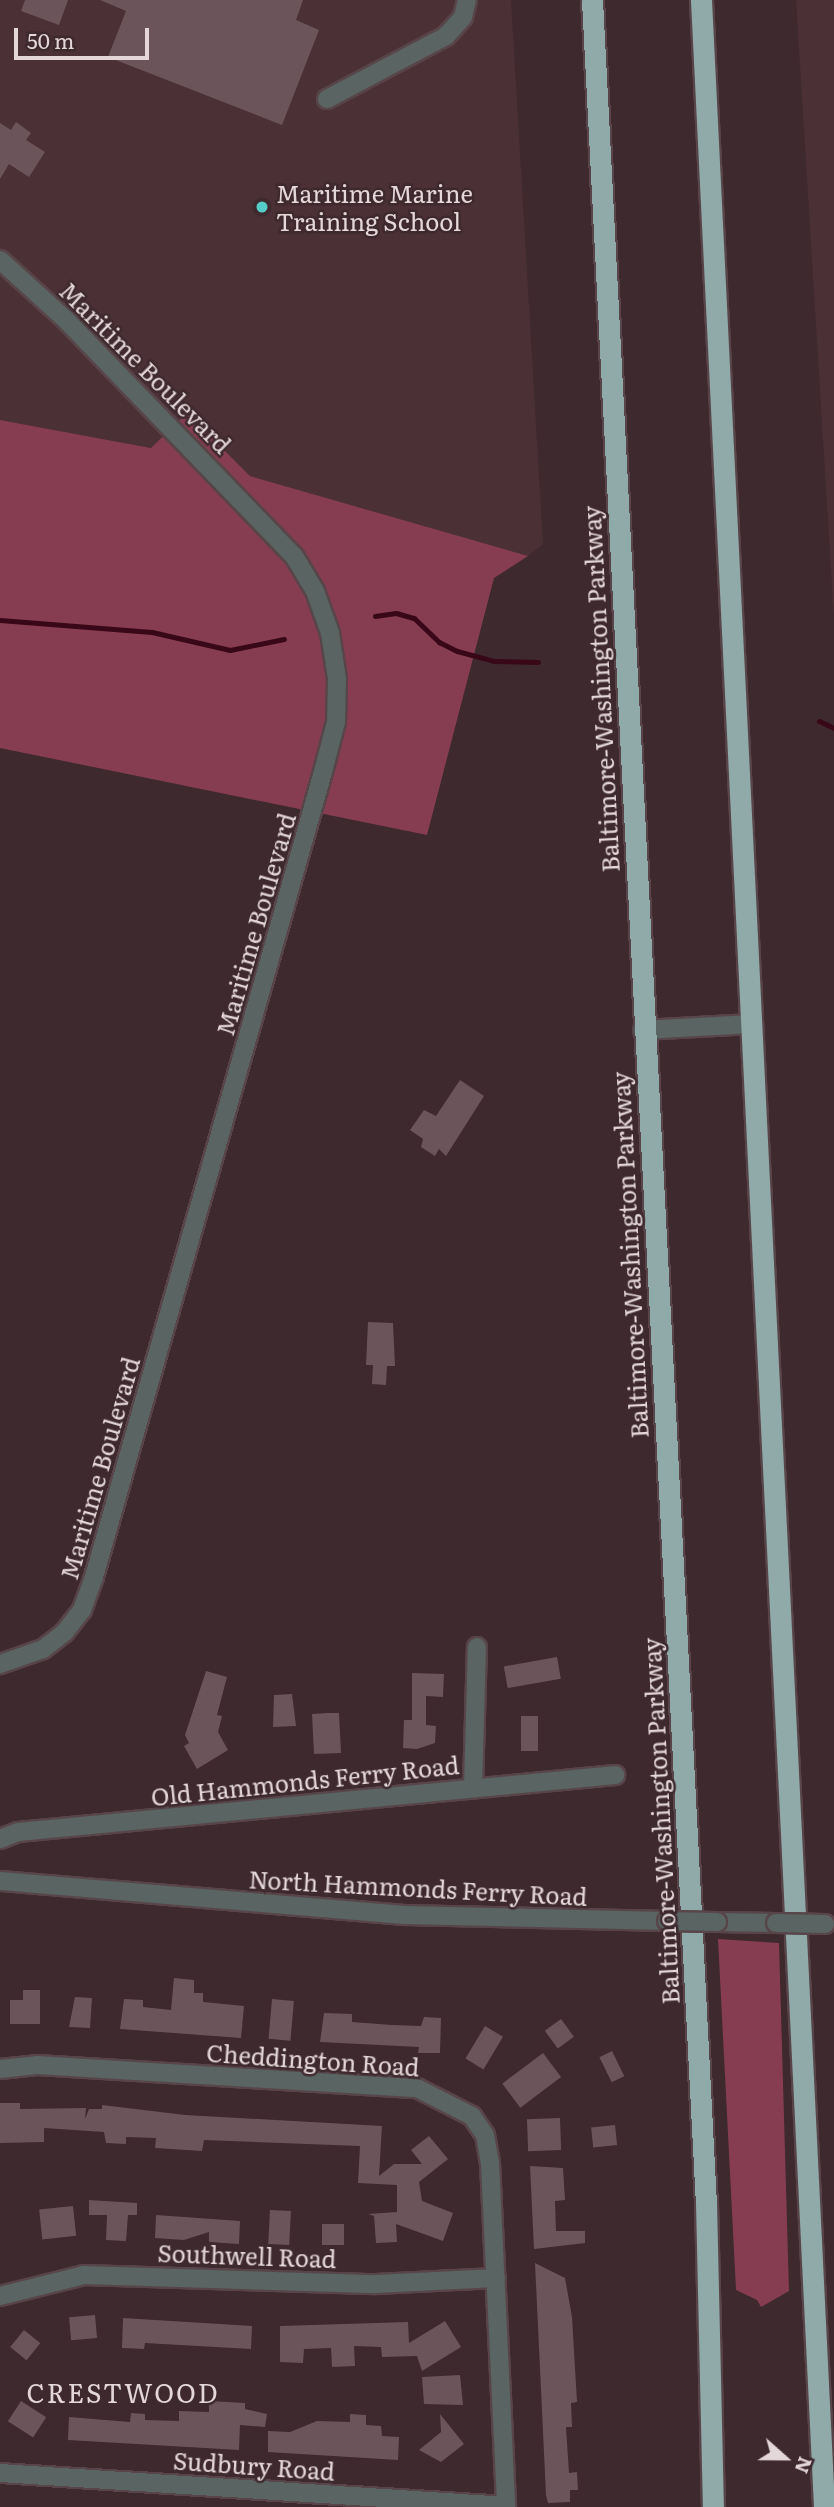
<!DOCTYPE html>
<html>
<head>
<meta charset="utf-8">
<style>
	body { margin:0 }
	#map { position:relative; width:834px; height:2507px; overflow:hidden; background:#3d292e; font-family:Literata,serif }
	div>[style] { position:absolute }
	.built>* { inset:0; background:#4b3136 }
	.green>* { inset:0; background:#873d51 }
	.stream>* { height:5px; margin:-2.5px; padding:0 2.5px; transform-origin:2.5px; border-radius:2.5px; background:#390818 }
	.building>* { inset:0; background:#6c555a; transform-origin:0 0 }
	.roads { filter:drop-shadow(2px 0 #584549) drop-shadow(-2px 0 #584549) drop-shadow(0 2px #584549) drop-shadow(0 -2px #584549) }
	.minor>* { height:18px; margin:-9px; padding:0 9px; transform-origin:9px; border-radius:9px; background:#596463 }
	.highway>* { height:21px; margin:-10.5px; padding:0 10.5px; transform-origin:10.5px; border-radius:10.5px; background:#8faaa8 }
	.bridges { filter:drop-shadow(2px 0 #584549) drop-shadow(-2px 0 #584549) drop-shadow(0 2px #584549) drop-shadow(0 -2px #584549) }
	.minor-bridge>* { height:18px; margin:-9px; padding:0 9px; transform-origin:9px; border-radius:9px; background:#596463 }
	.dots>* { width:19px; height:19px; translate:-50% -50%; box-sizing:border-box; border:4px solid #3d292e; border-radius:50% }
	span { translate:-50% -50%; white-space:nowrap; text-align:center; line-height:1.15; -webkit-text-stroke:5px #3d292e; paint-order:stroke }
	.poi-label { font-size:24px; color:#e4d7d9 }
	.left { translate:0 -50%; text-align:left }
	.street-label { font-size:24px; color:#e4d7d9 }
	.neighbourhood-label { font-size:26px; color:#e4d7d9; letter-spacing:2px }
	.north { position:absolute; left:750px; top:2423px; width:70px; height:70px; -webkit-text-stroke:5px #3d292e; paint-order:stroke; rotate:111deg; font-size:19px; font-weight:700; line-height:28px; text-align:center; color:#e4d7d9 }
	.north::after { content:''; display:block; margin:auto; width:24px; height:32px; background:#e4d7d9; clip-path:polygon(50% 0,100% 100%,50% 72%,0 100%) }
	.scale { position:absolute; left:14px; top:28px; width:135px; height:32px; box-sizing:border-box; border:4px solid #e4d7d9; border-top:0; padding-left:9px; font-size:21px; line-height:24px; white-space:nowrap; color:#e4d7d9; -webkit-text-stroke:5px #3d292e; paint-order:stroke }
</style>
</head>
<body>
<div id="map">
	<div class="built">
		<div style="clip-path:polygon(0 0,511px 0,543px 544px,528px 556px,250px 476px,187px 413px,152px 448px,0 420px)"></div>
		<div style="clip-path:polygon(796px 0,834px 0,834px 618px)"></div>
	</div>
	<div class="green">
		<div style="clip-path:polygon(187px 413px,250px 476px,528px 556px,494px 578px,427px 835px,0 748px,0 420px,151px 448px)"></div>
		<div style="clip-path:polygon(718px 1939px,779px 1943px,789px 2291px,761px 2307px,757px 2300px,736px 2290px)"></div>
	</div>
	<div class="stream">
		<div style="left:375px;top:616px;width:21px;rotate:-8deg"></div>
		<div style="left:396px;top:613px;width:19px;rotate:16deg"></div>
		<div style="left:414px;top:618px;width:35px;rotate:44deg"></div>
		<div style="left:439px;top:642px;width:20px;rotate:27deg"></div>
		<div style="left:457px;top:651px;width:38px;rotate:15deg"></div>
		<div style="left:494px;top:661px;width:44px;rotate:1.3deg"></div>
		<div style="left:0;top:620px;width:152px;rotate:4.5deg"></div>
		<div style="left:152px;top:632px;width:80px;rotate:13deg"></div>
		<div style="left:230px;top:650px;width:55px;rotate:-11.5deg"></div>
		<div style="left:819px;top:721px;width:17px;rotate:25deg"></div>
	</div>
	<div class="building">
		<div style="clip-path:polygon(25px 0,68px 0,59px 25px,21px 11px)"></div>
		<div style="clip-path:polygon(303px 0,296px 20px,319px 30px,282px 125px,108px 57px,126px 11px,100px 0)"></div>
		<div style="clip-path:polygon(16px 122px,31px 133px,26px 140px,45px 152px,29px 177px,9px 164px,0 179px,0 123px,11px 130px)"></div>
		<div style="clip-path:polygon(460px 1080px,484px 1096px,446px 1156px,439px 1149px,435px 1156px,421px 1147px,423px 1139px,410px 1130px,424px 1110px,436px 1116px)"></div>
		<div style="clip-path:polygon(368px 1322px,393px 1323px,395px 1366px,387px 1366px,386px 1385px,372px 1384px,373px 1365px,366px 1365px)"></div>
		<div style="left:557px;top:1657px;width:22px;height:54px;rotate:80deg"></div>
		<div style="clip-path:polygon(206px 1671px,227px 1677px,217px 1715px,222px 1716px,218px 1732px,228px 1750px,197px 1769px,184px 1746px,189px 1743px,185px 1735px)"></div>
		<div style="clip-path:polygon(412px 1673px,444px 1674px,443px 1697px,426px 1696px,426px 1725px,436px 1726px,435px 1743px,417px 1749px,403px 1748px,404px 1720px,412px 1720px)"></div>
		<div style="clip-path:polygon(292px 1694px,296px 1726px,273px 1727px,274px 1695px)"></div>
		<div style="clip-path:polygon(328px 1713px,339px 1713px,341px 1753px,314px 1754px,312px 1714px)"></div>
		<div style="left:521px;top:1716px;width:17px;height:35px"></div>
		<div style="clip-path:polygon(174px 1978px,194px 1980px,194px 1993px,203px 1993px,203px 2002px,244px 2006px,241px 2038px,120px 2029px,124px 1999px,143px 2000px,143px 2007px,171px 2010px)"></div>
		<div style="clip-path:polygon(23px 1990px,40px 1990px,40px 2024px,10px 2024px,10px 2000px,23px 2000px)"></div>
		<div style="clip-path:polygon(75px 1997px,92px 1998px,90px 2028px,69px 2027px)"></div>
		<div style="left:272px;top:1999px;width:22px;height:40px;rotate:5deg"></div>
		<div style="clip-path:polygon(324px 2013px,352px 2014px,352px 2022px,392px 2025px,421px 2026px,424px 2017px,441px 2018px,440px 2053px,418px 2053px,419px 2047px,320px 2042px)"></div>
		<div style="left:561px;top:2019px;width:22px;height:20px;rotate:54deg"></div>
		<div style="left:485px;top:2026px;width:21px;height:38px;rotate:31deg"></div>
		<div style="left:612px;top:2051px;width:28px;height:14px;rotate:64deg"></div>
		<div style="left:543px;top:2053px;width:30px;height:51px;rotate:53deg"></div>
		<div style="clip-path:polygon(0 2103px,20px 2103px,20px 2109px,86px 2108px,85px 2119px,89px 2109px,102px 2109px,102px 2105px,185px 2115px,382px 2126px,379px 2176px,394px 2164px,422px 2164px,411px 2150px,429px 2136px,448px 2159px,419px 2182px,422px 2201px,453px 2213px,443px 2241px,396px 2224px,397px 2242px,376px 2243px,374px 2216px,368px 2214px,397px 2212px,397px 2185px,358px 2183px,360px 2146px,204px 2140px,202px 2151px,155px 2148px,156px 2138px,126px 2137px,126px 2144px,106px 2143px,104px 2132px,44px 2128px,44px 2142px,0 2143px)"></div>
		<div style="left:560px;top:2118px;width:32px;height:33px;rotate:88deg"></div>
		<div style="left:615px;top:2125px;width:20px;height:24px;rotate:84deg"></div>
		<div style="clip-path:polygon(530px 2166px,563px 2168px,565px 2200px,555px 2201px,556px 2231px,585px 2231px,585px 2243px,534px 2249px)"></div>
		<div style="clip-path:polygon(89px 2200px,137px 2203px,137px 2215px,128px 2215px,126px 2241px,106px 2240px,107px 2215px,89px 2215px)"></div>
		<div style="left:73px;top:2206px;width:30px;height:34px;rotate:84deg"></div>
		<div style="left:270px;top:2210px;width:21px;height:34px;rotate:3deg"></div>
		<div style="clip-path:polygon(156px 2215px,240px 2221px,239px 2244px,209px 2242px,209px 2232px,184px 2240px,155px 2238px)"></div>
		<div style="left:322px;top:2224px;width:22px;height:21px"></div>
		<div style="clip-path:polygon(535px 2263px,565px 2278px,572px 2317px,577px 2402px,571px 2403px,572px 2427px,566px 2427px,569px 2473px,577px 2472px,578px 2490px,570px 2490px,570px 2502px,548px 2503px,546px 2495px)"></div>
		<div style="left:95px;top:2315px;width:23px;height:26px;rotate:85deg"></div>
		<div style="clip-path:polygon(123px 2318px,252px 2326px,251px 2349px,145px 2343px,144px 2349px,122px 2348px)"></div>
		<div style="clip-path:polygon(445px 2321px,461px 2347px,422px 2371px,417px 2356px,382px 2357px,381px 2347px,354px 2346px,355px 2366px,332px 2367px,331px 2348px,304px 2349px,303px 2363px,280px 2362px,280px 2326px,408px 2322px,409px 2343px)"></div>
		<div style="left:24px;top:2330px;width:21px;height:22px;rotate:39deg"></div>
		<div style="clip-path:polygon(460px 2375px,463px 2405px,424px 2404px,422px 2377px)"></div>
		<div style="left:21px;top:2401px;width:30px;height:24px;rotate:33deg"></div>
		<div style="clip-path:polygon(209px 2401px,245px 2403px,245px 2409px,267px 2414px,265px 2427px,240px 2425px,239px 2450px,68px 2440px,69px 2417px,130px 2422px,131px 2413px,145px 2414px,145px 2420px,179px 2421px,179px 2411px,209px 2412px)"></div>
		<div style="clip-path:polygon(350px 2414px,366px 2415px,366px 2425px,381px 2426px,382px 2436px,399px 2437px,398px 2460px,268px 2452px,268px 2431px,290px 2432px,317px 2421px,350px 2422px)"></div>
		<div style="clip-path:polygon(440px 2414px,464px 2444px,441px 2462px,419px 2450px,441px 2432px)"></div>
	</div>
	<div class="roads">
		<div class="minor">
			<div style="left:327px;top:99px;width:135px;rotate:-27.9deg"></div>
			<div style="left:446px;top:36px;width:25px;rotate:-48deg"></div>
			<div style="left:463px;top:17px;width:17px;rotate:-77deg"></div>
			<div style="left:0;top:260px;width:89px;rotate:42.3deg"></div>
			<div style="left:66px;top:320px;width:328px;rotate:46deg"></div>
			<div style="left:294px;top:556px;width:41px;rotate:59deg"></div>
			<div style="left:315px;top:591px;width:45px;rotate:70.3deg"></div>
			<div style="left:330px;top:633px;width:47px;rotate:81.3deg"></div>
			<div style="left:337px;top:679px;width:43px;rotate:91.3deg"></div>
			<div style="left:336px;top:722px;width:52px;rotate:104.6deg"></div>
			<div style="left:323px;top:772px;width:837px;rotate:105.88deg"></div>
			<div style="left:94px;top:1577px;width:35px;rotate:110deg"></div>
			<div style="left:82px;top:1610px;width:28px;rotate:128deg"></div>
			<div style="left:65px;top:1632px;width:28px;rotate:142deg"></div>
			<div style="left:43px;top:1649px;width:46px;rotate:160.8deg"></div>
			<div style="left:643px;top:1030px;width:109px;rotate:-3.2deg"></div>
			<div style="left:473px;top:1788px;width:141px;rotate:-88.4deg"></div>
			<div style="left:0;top:1839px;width:19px;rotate:-21deg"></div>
			<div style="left:18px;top:1832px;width:600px;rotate:-5.45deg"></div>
			<div style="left:0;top:1881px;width:406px;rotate:4.8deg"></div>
			<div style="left:405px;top:1915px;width:262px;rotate:1.3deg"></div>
			<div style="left:717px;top:1922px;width:59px;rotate:1deg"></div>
			<div style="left:0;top:2069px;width:37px;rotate:-6deg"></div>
			<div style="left:37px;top:2065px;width:381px;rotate:3.5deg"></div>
			<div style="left:417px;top:2088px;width:62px;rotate:27deg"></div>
			<div style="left:472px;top:2116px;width:23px;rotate:56deg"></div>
			<div style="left:485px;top:2135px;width:28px;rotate:80deg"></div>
			<div style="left:490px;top:2163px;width:344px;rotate:87.3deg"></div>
			<div style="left:0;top:2296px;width:87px;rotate:-14deg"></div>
			<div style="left:84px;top:2275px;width:292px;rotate:1.8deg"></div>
			<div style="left:376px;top:2284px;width:120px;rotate:-2.9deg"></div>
			<div style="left:0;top:2473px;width:507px;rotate:3.73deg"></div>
		</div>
		<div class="highway">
			<div style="left:592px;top:0;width:2205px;rotate:87.04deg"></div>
			<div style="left:706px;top:2202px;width:305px;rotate:88.7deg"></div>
			<div style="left:701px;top:0;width:2510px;rotate:87.19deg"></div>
		</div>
	</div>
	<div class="bridges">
		<div class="minor-bridge">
			<div style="left:667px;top:1921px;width:50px;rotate:1.1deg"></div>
			<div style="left:776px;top:1923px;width:49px;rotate:1.2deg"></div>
		</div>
	</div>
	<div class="dots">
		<div style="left:262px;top:207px;background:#54cdc6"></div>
	</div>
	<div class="poi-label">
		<span class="left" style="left:276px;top:207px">Maritime Marine<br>Training School</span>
	</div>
	<div class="street-label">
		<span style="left:146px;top:367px;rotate:45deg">Maritime Boulevard</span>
		<span style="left:600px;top:689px;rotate:-93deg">Baltimore-Washington Parkway</span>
		<span style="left:255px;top:924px;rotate:-74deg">Maritime Boulevard</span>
		<span style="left:629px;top:1255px;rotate:-93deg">Baltimore-Washington Parkway</span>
		<span style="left:99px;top:1468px;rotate:-74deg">Maritime Boulevard</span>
		<span style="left:305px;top:1780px;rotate:-6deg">Old Hammonds Ferry Road</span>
		<span style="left:660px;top:1821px;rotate:-93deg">Baltimore-Washington Parkway</span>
		<span style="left:418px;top:1887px;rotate:3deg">North Hammonds Ferry Road</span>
		<span style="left:313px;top:2059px;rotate:4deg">Cheddington Road</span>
		<span style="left:247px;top:2255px;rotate:2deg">Southwell Road</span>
		<span style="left:254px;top:2465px;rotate:4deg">Sudbury Road</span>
	</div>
	<div class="neighbourhood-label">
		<span style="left:123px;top:2392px">CRESTWOOD</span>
	</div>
	<div class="north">N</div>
	<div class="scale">50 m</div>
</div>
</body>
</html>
